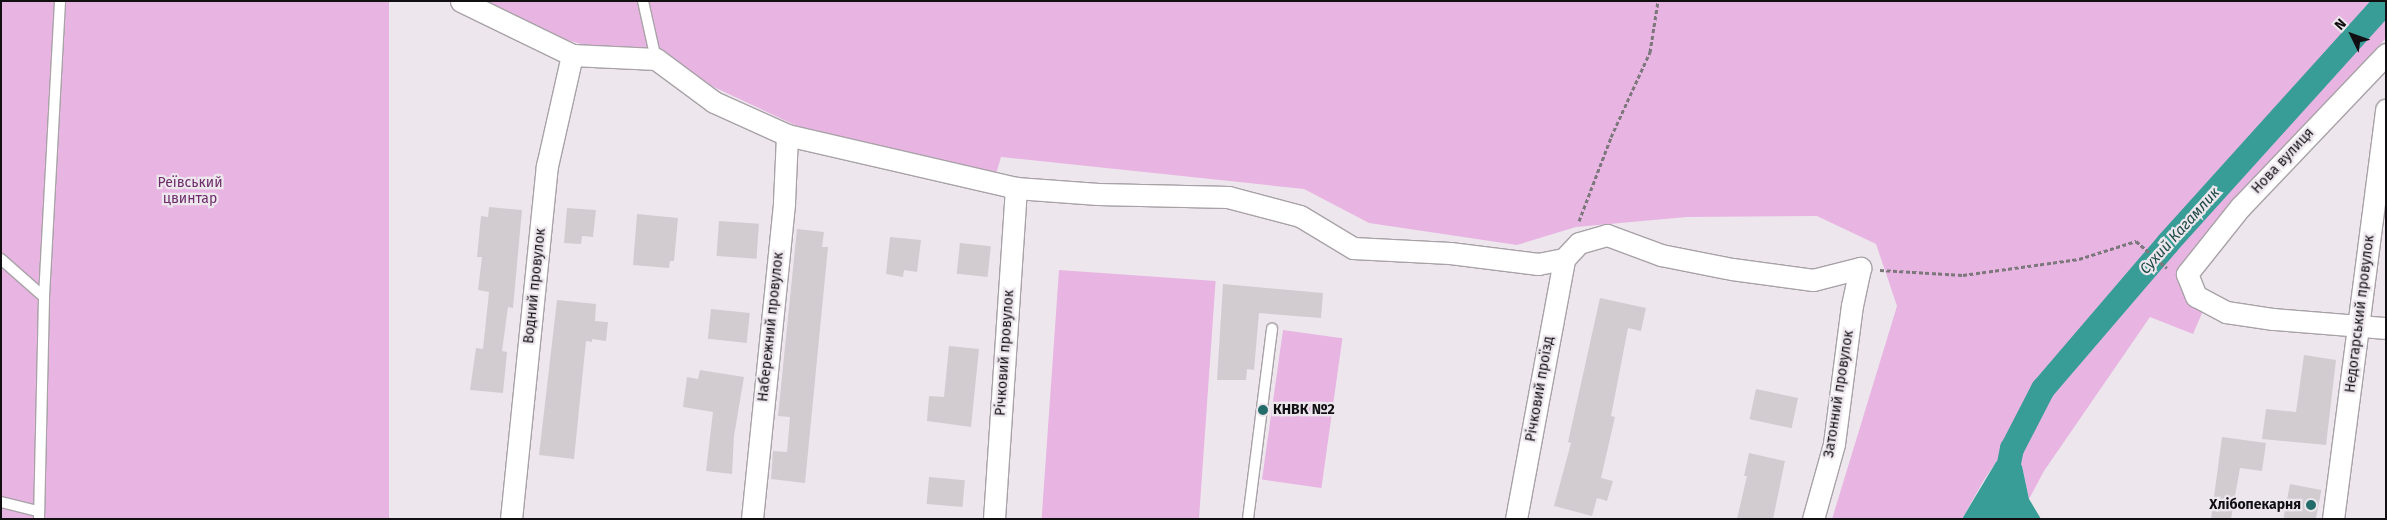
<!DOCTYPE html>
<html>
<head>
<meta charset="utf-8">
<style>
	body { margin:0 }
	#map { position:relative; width:2387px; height:520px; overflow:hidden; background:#ede7ed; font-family:"Fira Sans",sans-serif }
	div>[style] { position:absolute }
	.green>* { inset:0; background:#e8b5e3; transform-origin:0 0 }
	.water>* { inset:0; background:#399d97 }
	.canal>* { height:24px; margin:-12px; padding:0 12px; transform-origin:12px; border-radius:12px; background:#399d97 }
	.building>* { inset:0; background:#d2ccd1; transform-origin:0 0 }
	.path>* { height:3px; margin-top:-1.5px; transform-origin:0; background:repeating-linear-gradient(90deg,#7b777b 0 4px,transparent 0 6.5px) }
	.roads { filter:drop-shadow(1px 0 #a8a2a7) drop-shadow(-1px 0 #a8a2a7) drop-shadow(0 1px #a8a2a7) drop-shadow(0 -1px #a8a2a7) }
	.lane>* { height:10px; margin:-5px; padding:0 5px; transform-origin:5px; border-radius:5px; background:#fff }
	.street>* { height:21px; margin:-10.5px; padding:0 10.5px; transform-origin:10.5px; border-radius:10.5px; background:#fff }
	.dots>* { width:14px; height:14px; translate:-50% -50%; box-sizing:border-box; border:2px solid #ede7ed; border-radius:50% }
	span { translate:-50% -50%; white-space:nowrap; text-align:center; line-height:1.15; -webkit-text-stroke:4.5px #ede7ed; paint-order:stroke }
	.street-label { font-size:14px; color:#110f11 }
	.park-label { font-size:14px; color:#6d2d6a }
	.poi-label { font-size:14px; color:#110f11; font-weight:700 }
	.left { translate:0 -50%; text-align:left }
	.right { translate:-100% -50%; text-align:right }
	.water-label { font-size:15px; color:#1d4946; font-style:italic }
	.frame { position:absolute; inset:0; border:2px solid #110f11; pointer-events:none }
	.north { position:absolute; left:2327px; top:10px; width:50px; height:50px; -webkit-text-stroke:4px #ede7ed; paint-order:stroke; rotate:312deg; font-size:14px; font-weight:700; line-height:20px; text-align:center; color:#110f11 }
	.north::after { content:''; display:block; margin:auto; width:18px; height:22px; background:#110f11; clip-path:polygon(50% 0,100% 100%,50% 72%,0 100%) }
</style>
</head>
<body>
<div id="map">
	<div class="green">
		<div style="left:1px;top:1px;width:388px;height:518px"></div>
		<div style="clip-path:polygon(482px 1px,2386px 1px,2386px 38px,2302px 129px,2176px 273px,2185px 293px,2203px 311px,2193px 334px,2150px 317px,2044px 471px,2029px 499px,2022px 466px,2006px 453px,1996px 462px,1984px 480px,1962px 519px,1832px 519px,1897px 306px,1876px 244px,1817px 216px,1687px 217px,1576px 227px,1517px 245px,1369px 223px,1304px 189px,1001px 157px,996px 174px,799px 127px,688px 75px,560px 38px)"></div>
		<div style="left:1059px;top:270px;width:157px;height:250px;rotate:4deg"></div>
		<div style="left:1283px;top:330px;width:60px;height:151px;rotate:8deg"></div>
	</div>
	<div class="water">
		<div style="clip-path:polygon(2012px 452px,2022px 466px,2029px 499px,2041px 519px,1962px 519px,1996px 462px,2006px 453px)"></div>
	</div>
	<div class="canal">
		<div style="left:2006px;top:479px;width:31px;rotate:-79deg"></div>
		<div style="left:2012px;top:449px;width:68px;rotate:-62.7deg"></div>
		<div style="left:2043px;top:389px;width:192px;rotate:-49.4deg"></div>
		<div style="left:2168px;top:243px;width:325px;rotate:-47.9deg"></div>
	</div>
	<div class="building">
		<div style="clip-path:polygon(489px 207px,522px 210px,513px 308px,508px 307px,502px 351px,507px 352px,503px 393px,470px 390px,476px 348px,483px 349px,489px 292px,478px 290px,482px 257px,477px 257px,481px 216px,488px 217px)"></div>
		<div style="clip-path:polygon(567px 208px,596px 210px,593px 237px,582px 236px,581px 244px,564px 243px)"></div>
		<div style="clip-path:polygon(637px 214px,678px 218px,674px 261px,670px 261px,669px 268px,633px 265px)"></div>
		<div style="left:719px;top:221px;width:40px;height:35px;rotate:4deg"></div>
		<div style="clip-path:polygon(797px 229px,824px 232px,822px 247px,828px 247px,805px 483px,771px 479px,773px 451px,787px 452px,790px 417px,778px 416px)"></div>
		<div style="clip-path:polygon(890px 237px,921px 240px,917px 272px,904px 270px,903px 277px,886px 274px)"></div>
		<div style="left:960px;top:243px;width:31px;height:31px;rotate:6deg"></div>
		<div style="clip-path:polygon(1223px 284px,1323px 293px,1321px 318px,1259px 313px,1254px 370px,1247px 369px,1246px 380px,1217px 380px)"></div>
		<div style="clip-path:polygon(1600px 298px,1646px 308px,1641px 331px,1628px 328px,1611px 416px,1615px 417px,1601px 478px,1613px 481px,1607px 501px,1597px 498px,1592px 516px,1554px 506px,1571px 443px,1568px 442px)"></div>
		<div style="clip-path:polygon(557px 300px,596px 304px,595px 321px,608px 322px,606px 341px,592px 339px,592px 342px,586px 341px,574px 459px,539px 455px)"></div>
		<div style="left:711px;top:309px;width:39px;height:30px;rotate:6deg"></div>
		<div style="clip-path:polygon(949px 346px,979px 349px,971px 427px,927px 421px,929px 396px,944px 397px)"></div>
		<div style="clip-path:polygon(2304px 355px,2336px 360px,2326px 445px,2262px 439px,2266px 409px,2296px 412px)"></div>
		<div style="clip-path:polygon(700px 370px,744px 377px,734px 436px,732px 474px,706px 471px,713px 412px,683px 407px,687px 377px,698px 379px)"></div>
		<div style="left:1756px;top:389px;width:43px;height:31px;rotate:12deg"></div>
		<div style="clip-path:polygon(2222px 437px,2266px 443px,2262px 471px,2240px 468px,2231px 519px,2211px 519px)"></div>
		<div style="clip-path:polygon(1749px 453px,1785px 461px,1773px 519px,1737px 519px,1747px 476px,1744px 476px)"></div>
		<div style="left:929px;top:477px;width:36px;height:27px;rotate:5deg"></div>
		<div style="left:2290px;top:484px;width:32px;height:34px;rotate:11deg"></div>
	</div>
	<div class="path">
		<div style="left:1579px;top:221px;width:90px;rotate:-69.1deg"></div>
		<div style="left:1611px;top:137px;width:94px;rotate:-65.4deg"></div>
		<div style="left:1650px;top:52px;width:52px;rotate:-81.1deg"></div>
		<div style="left:1880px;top:270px;width:83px;rotate:3.4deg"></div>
		<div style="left:1963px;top:275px;width:117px;rotate:-7.9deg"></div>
		<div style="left:2079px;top:259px;width:60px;rotate:-17.5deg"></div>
		<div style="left:2136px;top:241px;width:41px;rotate:41.1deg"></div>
	</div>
	<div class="roads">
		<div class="lane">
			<div style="left:643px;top:1px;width:59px;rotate:77.4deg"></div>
			<div style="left:1px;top:259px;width:57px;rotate:41.5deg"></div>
			<div style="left:1px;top:502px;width:38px;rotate:14deg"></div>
			<div style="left:39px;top:519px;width:222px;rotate:-88.7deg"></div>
			<div style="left:44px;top:297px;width:296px;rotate:-86.9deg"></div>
			<div style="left:1248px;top:519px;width:192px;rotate:-82.8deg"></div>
		</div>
		<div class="street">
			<div style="left:461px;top:1px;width:123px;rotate:25.9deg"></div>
			<div style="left:572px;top:55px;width:84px;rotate:2.7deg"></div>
			<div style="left:656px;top:59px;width:72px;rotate:36.6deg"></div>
			<div style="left:714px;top:102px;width:80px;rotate:24.3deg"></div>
			<div style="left:787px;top:135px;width:235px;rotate:13deg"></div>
			<div style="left:1016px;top:188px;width:82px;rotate:4.2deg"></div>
			<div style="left:1098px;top:194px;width:130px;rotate:1.3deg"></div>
			<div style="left:1228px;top:197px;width:74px;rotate:14.8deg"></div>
			<div style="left:1300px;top:216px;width:62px;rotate:31.1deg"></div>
			<div style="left:1353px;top:248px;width:97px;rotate:3deg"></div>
			<div style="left:1450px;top:253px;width:89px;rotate:7.1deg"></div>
			<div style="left:1538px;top:264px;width:26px;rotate:-11deg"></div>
			<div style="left:1564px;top:259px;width:22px;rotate:-47deg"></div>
			<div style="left:1579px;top:243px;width:29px;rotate:-16deg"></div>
			<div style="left:1607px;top:235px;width:58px;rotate:20.3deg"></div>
			<div style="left:1661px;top:255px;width:72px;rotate:11.2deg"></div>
			<div style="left:1732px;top:269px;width:82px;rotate:7.7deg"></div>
			<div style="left:1813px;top:280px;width:49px;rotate:-14.3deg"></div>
			<div style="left:1860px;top:268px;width:38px;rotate:102deg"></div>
			<div style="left:1852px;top:305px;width:140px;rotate:97.4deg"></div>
			<div style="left:1834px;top:444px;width:78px;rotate:105.6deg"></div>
			<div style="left:2386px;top:54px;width:210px;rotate:133.6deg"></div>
			<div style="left:2241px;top:206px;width:87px;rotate:128.5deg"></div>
			<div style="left:2187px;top:274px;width:24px;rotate:68deg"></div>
			<div style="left:2196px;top:296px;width:34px;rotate:28deg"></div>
			<div style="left:2226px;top:312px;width:48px;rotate:8.5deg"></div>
			<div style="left:2273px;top:319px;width:113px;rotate:4.6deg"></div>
			<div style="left:511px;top:519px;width:355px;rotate:-84.2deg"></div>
			<div style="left:547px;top:166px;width:114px;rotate:-77.3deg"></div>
			<div style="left:752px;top:519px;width:319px;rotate:-84.2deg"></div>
			<div style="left:784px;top:202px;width:67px;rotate:-87.4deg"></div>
			<div style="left:994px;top:519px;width:332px;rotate:-86.2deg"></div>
			<div style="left:1516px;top:519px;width:264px;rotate:-79.5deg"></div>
			<div style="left:2333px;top:519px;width:413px;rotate:-82.6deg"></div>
		</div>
	</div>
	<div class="dots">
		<div style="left:1263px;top:410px;background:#226d69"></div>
		<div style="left:2311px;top:505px;background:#226d69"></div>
	</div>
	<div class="street-label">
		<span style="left:2283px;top:161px;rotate:-47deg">Нова вулиця</span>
		<span style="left:535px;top:286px;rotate:-84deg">Водний провулок</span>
		<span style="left:2360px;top:314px;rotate:-83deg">Недогарський провулок</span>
		<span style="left:771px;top:327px;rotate:-84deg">Набережний провулок</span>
		<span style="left:1005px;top:353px;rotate:-86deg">Річковий провулок</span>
		<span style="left:1540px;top:389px;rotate:-80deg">Річковий проїзд</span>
		<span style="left:1839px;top:394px;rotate:-81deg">Затонний провулок</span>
	</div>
	<div class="park-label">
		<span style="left:190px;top:191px">Реївський<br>цвинтар</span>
	</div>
	<div class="poi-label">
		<span class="left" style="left:1273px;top:410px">КНВК №2</span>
		<span class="right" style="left:2301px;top:505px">Хлібопекарня</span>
	</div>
	<div class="water-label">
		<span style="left:2180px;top:231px;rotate:-48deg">Сухий Кагамлик</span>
	</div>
	<div class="frame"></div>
	<div class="north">N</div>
</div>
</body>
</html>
